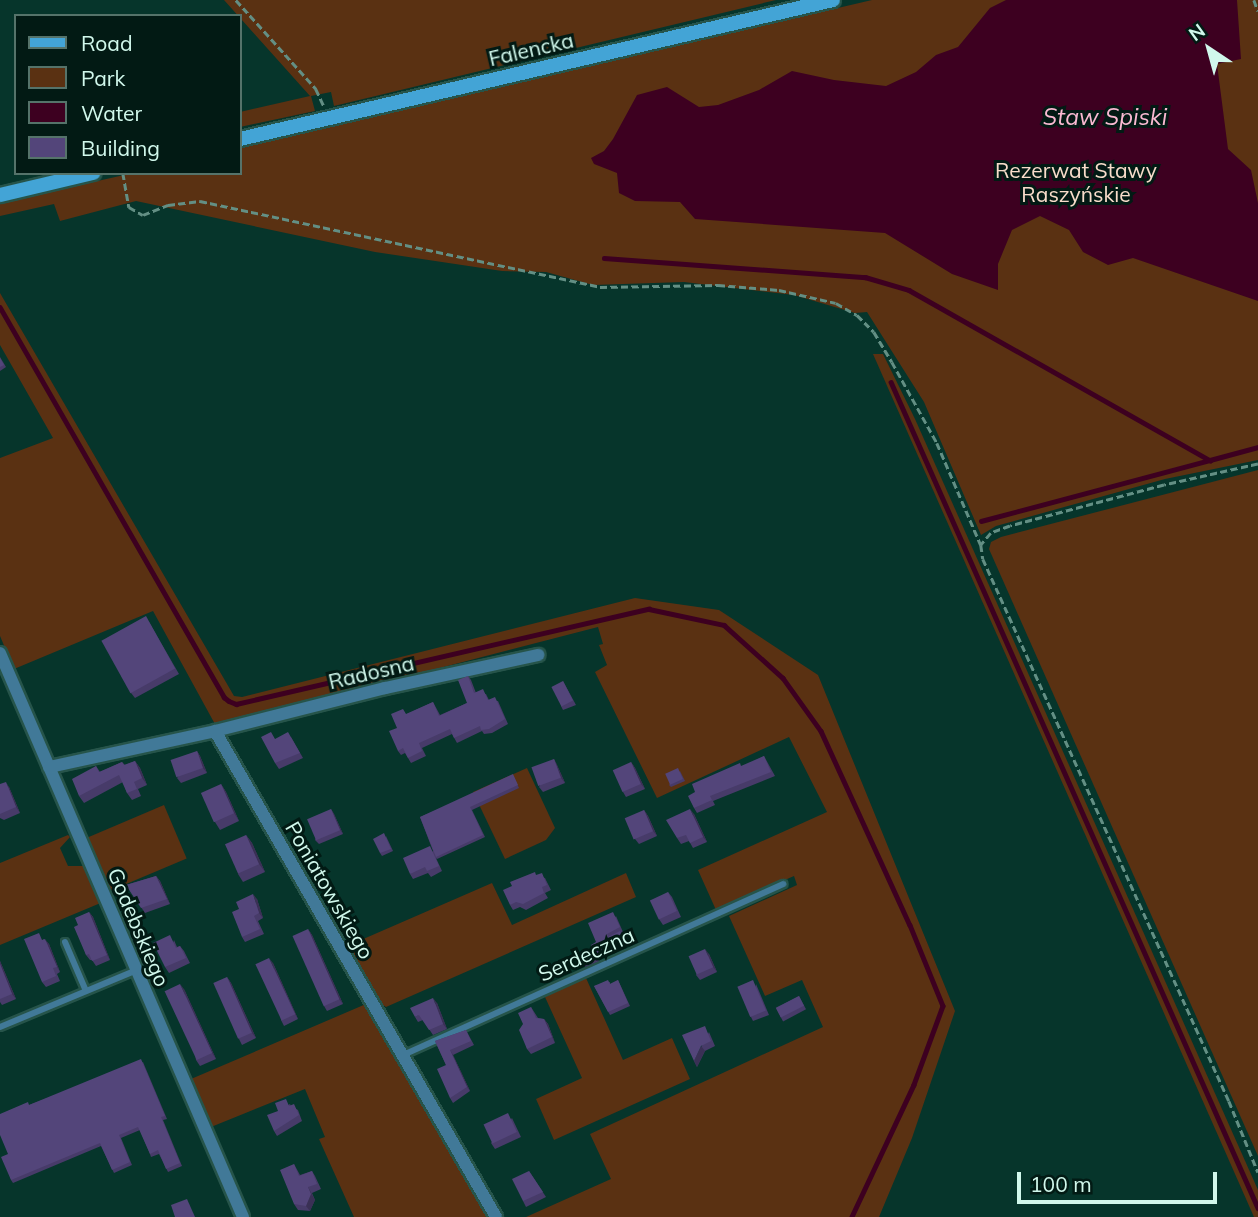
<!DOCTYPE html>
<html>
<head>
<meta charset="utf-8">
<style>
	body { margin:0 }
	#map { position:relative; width:1258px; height:1217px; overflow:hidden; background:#06352b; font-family:Mulish,sans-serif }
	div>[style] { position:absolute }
	.green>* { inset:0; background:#5a3112; transform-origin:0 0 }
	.water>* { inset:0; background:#3d0020 }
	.stream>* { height:4.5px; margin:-2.25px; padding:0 2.25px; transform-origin:2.25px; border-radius:2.25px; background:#3d0020 }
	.path>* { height:2.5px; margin-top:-1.25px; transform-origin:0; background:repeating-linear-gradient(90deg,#638f84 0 7px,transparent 0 10.5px) }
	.roads { filter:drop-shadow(2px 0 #26544a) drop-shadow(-2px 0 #26544a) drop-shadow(0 2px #26544a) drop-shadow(0 -2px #26544a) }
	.lane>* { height:6px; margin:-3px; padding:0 3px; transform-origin:3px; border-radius:3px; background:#417998 }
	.street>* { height:12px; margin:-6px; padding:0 6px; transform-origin:6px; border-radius:6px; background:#417998 }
	.secondary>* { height:14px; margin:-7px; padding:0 7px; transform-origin:7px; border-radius:7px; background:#43a4d6 }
	.wall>* { inset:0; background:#473b69; transform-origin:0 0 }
	.shaded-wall>* { inset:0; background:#3a3055 }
	.building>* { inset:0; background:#53457a; transform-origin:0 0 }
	span { translate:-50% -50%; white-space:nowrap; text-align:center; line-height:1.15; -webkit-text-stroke:6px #021a14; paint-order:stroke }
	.street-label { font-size:21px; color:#d1f8ec }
	.park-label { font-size:21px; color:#f9ddcb }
	.water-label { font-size:23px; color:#fab9d2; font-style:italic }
	.legend { position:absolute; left:14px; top:14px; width:228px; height:161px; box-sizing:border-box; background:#021a14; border:2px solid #55736a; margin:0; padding:9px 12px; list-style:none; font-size:21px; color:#d1f8ec }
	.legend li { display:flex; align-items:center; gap:14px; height:35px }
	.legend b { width:35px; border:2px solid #55736a }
	.north { position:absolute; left:1174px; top:14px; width:70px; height:70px; -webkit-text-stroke:5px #021a14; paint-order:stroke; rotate:324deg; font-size:19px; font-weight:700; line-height:28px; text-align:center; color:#d1f8ec }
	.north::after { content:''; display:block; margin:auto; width:24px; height:32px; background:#d1f8ec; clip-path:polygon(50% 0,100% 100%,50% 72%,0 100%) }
	.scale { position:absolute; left:1017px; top:1172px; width:200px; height:32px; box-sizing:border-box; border:4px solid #d1f8ec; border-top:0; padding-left:9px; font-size:21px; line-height:24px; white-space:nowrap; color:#d1f8ec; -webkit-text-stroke:5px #021a14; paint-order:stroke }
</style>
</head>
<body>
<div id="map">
	<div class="green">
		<div style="clip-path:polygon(224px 0,776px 0,334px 106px,331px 92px,311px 96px,315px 111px,240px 127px,240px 112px,310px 96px)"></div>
		<div style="clip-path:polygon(872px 0,1258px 0,1258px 460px,1165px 479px,996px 526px,981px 535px,924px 402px,867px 312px,855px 313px,794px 295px,684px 282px,593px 285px,546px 272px,502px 271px,375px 252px,136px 201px,60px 221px,54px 204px,0 216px,0 203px,133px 173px,240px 173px,240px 148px)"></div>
		<div style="clip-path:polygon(0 293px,234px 696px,242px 697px,635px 598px,719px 610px,818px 675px,955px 1011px,912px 1138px,879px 1217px,526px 1217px,611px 1179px,590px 1134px,823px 1027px,802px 980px,765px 996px,729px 916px,797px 885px,794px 876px,716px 910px,698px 870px,827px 812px,789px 737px,657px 798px,595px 672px,607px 665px,599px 645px,603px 644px,598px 627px,216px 726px,153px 611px,14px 669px,0 636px,0 458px,53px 438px,0 345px)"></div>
		<div style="clip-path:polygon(873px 354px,883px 354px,915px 419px,1258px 1190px,1258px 1217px,1254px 1217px)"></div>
		<div style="clip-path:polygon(1258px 470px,1258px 1156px,989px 549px,991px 542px,1001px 537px)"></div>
		<div style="clip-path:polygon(527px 768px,555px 828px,546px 840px,505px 859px,473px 792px)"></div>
		<div style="left:164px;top:805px;width:58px;height:83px;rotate:67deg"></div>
		<div style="clip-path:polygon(68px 835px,70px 837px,60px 848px,68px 866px,87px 866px,103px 902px,0 945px,0 863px)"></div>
		<div style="clip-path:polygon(626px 873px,636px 897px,386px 1007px,380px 1003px,354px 957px,353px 949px,361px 940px,492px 883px,512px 925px)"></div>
		<div style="clip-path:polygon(586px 978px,623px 1060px,672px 1038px,690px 1079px,554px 1140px,536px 1099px,582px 1078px,545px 997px)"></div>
		<div style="clip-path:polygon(366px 1004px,401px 1067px,410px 1078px,487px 1217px,354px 1217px,319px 1139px,325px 1137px,305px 1089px,211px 1127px,191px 1079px)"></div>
	</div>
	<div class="water">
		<div style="clip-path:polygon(1006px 0,1237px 0,1241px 59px,1217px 64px,1228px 149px,1251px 170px,1258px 203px,1258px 301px,1133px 258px,1108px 265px,1083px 252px,1069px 230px,1040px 216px,1012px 230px,998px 264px,998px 290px,952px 274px,885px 233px,695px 219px,680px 202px,635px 201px,619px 193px,617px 173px,594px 164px,591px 158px,604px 151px,613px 139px,637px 95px,667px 87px,699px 107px,718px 105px,759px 90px,792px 71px,834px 80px,886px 86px,916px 72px,936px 55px,958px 47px,990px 8px)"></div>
	</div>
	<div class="stream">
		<div style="left:604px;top:258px;width:262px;rotate:4.2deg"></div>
		<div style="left:865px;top:277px;width:46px;rotate:16.5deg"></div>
		<div style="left:909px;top:290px;width:346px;rotate:29.5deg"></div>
		<div style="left:1210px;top:460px;width:50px;rotate:-15.2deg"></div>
		<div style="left:0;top:307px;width:450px;rotate:60.1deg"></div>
		<div style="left:224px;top:697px;width:6px;rotate:39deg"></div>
		<div style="left:229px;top:701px;width:8px;rotate:23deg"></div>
		<div style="left:236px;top:704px;width:424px;rotate:-13deg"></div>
		<div style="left:649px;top:609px;width:77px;rotate:12deg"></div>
		<div style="left:724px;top:625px;width:79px;rotate:41.9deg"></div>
		<div style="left:783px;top:678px;width:65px;rotate:54.4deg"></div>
		<div style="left:821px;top:731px;width:213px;rotate:65.4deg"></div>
		<div style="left:910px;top:925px;width:87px;rotate:67.8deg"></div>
		<div style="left:943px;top:1006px;width:84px;rotate:110.2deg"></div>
		<div style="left:914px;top:1085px;width:146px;rotate:115.2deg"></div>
		<div style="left:891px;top:382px;width:904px;rotate:66.04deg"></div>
		<div style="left:981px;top:521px;width:237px;rotate:-14.9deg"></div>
	</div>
	<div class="path">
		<div style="left:236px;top:0;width:120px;rotate:48deg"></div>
		<div style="left:316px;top:89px;width:19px;rotate:65deg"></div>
		<div style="left:1254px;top:0;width:12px;rotate:70deg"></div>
		<div style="left:123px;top:173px;width:35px;rotate:80deg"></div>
		<div style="left:129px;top:207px;width:16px;rotate:30deg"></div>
		<div style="left:143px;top:215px;width:27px;rotate:-22deg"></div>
		<div style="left:168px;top:205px;width:32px;rotate:-7deg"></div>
		<div style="left:200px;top:201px;width:409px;rotate:12.1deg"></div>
		<div style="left:600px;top:287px;width:118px;rotate:-1deg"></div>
		<div style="left:718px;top:285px;width:61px;rotate:4.7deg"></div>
		<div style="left:779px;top:290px;width:58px;rotate:12.8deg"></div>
		<div style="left:836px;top:303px;width:24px;rotate:30deg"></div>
		<div style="left:857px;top:315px;width:24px;rotate:45deg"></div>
		<div style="left:874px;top:332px;width:35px;rotate:59deg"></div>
		<div style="left:892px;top:362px;width:93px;rotate:60.9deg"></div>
		<div style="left:937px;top:443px;width:111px;rotate:66.7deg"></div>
		<div style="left:1258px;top:464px;width:96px;rotate:167.4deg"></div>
		<div style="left:1164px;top:485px;width:159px;rotate:165.1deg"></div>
		<div style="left:1010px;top:526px;width:20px;rotate:160deg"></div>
		<div style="left:991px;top:533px;width:16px;rotate:130deg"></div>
		<div style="left:981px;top:545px;width:14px;rotate:82deg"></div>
		<div style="left:983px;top:559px;width:595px;rotate:65.59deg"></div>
		<div style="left:1229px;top:1101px;width:77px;rotate:67.8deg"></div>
	</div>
	<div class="roads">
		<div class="lane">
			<div style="left:65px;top:942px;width:53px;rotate:66.8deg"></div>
			<div style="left:0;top:1027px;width:148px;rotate:-22.6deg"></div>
			<div style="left:403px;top:1055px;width:417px;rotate:-24.2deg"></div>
		</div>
		<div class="street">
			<div style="left:0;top:653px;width:614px;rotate:66.69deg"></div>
			<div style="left:215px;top:731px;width:175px;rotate:-14.2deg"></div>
			<div style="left:385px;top:688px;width:157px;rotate:-12.2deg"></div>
			<div style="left:49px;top:767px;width:170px;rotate:-12.2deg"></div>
			<div style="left:215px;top:731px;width:561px;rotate:59.96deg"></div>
		</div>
		<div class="secondary">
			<div style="left:240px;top:139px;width:609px;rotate:-13.19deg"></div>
			<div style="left:0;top:195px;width:96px;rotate:-13.3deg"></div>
		</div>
	</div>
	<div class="wall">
		<div style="clip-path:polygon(0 357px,6px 367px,0 371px)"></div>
		<div style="clip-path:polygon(149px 622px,179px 674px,135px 698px,131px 693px)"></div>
		<div style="clip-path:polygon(468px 676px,471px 680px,476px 693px,486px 694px,489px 700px,498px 701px,508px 724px,492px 733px,484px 734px,482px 731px,457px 743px,452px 734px,422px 748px,426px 756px,411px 763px,405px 753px,401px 755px,398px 751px,397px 728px,407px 714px,433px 702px,440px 715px,467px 703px)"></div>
		<div style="clip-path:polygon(563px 681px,576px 705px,563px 710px,561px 706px)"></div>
		<div style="clip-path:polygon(291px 737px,303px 758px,279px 769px,275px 763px,276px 739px)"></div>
		<div style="clip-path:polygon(197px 751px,200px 756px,207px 773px,181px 783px,177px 778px)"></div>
		<div style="clip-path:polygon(764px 756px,775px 776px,713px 801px,715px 805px,697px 813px,694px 808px,695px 792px)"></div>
		<div style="clip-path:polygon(554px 759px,557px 765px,565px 783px,543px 792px,539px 787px)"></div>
		<div style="clip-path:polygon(135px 761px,140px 768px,147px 785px,138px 789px,141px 796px,132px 800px,127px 793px,123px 782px,84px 803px,79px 796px,96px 766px,100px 772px,122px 762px,125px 765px)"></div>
		<div style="clip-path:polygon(631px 762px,635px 768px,645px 789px,626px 797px,623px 792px)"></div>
		<div style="clip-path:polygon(680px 771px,685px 781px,671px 787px,669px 785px)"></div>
		<div style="clip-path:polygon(514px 777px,519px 788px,472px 810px,485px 837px,437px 859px,436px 858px,442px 871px,431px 877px,428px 873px,413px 879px,410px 874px,433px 851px,420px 817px)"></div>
		<div style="clip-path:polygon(0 784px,9px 787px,20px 813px,4px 820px,0 818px)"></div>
		<div style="clip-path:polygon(221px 784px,226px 792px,239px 821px,220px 830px,215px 822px)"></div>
		<div style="clip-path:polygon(331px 809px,334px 814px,343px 834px,319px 844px,315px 840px)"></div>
		<div style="clip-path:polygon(644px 810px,648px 816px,657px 836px,639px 844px,635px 839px)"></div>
		<div style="clip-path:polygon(694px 814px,707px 842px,693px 848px,689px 841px,681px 844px,677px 838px)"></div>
		<div style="clip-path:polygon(246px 835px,252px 843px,265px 872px,243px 882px,238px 874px)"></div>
		<div style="clip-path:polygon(386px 836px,393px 851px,382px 856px,380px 853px)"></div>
		<div style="clip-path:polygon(536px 875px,545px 878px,551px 890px,545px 893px,548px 898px,526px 910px,520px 907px,513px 910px,510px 905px)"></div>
		<div style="clip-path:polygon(156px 876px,160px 881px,170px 904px,145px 913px,126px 885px)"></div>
		<div style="clip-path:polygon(668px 892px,672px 897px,681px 917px,663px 925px,659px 919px)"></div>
		<div style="clip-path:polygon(257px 899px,263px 918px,258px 921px,264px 934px,245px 942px,242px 937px)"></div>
		<div style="clip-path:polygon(89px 912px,93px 917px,110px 960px,96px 966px,92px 960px,90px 960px,86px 955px,78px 925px)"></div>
		<div style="clip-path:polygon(616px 916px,623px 932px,621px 933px,628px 945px,598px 958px,595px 954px,599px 961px,585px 967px,583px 964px,596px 942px)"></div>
		<div style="clip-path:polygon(308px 929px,312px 935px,343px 1004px,327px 1011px,324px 1006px)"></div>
		<div style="clip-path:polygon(43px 939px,49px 944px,60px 972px,57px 974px,60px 981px,46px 987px,42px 982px)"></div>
		<div style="clip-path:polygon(174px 940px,177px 947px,180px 946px,184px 951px,190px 963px,169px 973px,165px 967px)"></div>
		<div style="clip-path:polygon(709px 954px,717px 972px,700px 980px,696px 975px)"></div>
		<div style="clip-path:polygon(0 961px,16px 999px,2px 1005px,0 1002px)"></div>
		<div style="clip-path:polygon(273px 963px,298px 1019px,284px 1026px,281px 1020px)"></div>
		<div style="clip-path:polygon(227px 977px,231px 983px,256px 1038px,242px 1045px,239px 1039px)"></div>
		<div style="clip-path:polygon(618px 980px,630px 1006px,610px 1015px,594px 986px,610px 982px,610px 984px)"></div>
		<div style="clip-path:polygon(756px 984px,769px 1015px,753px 1021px,751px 1017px)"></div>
		<div style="clip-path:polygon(184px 989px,216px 1059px,200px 1066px,196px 1060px)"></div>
		<div style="left:799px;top:996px;width:15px;height:26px;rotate:62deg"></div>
		<div style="clip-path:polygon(437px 1003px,447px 1029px,433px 1035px,423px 1020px,418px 1022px,415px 1017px)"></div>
		<div style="clip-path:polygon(531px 1007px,538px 1018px,544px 1019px,548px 1024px,555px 1043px,531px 1054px,527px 1049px,523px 1024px)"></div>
		<div style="clip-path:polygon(466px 1030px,474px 1045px,453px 1055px,470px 1091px,453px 1103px,450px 1098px,446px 1065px,435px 1041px)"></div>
		<div style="clip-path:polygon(709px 1032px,715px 1046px,705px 1051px,697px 1067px,694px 1061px)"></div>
		<div style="clip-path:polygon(143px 1062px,167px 1119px,163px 1120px,182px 1166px,168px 1172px,159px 1154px,151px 1157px,150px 1154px,140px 1130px,121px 1138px,132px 1165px,114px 1173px,101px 1146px,13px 1183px,11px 1180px,8px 1154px,29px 1105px)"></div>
		<div style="clip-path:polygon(290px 1104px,291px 1106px,298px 1110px,302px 1121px,277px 1136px,274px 1131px,278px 1111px)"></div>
		<div style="clip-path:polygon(512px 1118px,521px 1137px,495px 1149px,491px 1143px)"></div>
		<div style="clip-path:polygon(294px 1164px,300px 1175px,312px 1171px,315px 1176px,321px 1189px,312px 1193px,315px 1200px,310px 1211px,298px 1210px,294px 1204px)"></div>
		<div style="clip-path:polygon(529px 1171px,546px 1197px,526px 1207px,523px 1201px)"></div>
	</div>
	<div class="shaded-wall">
		<div style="clip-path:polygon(197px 751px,200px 756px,207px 773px,203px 768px)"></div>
		<div style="clip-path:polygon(554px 759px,557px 765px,565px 783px,561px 778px)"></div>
		<div style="clip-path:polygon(135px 761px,140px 768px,147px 785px,142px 778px)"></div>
		<div style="clip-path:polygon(631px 762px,635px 768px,645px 789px,641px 784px)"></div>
		<div style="clip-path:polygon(6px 782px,9px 787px,20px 813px,16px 807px)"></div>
		<div style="clip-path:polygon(221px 784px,226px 792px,239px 821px,234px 813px)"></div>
		<div style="clip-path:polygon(331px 809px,334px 814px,343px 834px,340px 830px)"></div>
		<div style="clip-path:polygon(690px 809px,694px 814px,707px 842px,703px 837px)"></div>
		<div style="clip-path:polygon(644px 810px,648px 816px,657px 836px,653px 831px)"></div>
		<div style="clip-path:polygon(246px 835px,252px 843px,265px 872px,259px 864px)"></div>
		<div style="clip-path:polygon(156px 876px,160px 881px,170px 904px,167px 899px)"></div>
		<div style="clip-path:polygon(253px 894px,257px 899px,263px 918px,259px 913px)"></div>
		<div style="clip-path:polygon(89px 912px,93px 917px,110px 960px,107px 955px)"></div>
		<div style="clip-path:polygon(308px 929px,312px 935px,343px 1004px,339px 999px)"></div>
		<div style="clip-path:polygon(45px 939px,49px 944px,60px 972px,57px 967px)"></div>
		<div style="clip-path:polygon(705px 949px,709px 954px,717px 972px,713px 967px)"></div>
		<div style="clip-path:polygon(269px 958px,273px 963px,298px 1019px,295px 1014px)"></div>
		<div style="clip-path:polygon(0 961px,16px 999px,12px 994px,0 964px)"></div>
		<div style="clip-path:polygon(227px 977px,231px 983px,256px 1038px,252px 1033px)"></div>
		<div style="clip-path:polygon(180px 984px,184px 989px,216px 1059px,212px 1053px)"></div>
		<div style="clip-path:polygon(433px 998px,437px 1003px,447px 1029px,443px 1024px)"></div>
		<div style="clip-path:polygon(544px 1019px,548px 1024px,555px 1043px,552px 1037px)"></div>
		<div style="clip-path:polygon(701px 1046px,705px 1051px,697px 1067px,694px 1061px)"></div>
		<div style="clip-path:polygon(450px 1050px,453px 1055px,470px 1091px,467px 1087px)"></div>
		<div style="clip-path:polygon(308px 1187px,315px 1200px,310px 1211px,306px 1206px)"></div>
	</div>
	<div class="building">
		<div style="clip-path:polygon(0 358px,4px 365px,0 367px)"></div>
		<div style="left:146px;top:616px;width:60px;height:51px;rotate:61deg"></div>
		<div style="clip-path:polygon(468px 676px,474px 693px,483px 689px,488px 700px,495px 697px,505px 719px,489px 729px,481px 730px,480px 726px,454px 738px,450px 729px,419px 743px,422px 751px,408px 758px,403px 748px,398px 751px,389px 731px,397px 728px,391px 714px,403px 709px,406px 714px,433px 702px,439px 716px,467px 703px,458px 680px)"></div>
		<div style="left:563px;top:681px;width:22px;height:13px;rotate:63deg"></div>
		<div style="clip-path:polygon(271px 732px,275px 739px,288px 732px,300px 753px,275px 763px,261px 737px)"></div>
		<div style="left:197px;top:751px;width:18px;height:28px;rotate:71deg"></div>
		<div style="clip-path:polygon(764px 756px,771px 772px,710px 796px,712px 800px,694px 808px,688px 796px,695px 792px,692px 784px,740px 763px,741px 766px)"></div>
		<div style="left:554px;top:759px;width:20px;height:24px;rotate:70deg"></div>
		<div style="clip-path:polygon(135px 761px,142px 778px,134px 782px,137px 789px,127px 793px,119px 775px,79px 796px,72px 779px,96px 766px,99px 772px,122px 762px,124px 765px)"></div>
		<div style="left:631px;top:762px;width:24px;height:20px;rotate:66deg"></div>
		<div style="left:678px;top:768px;width:12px;height:14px;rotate:66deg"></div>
		<div style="clip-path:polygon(513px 774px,518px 785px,470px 807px,483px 835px,436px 857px,420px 817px)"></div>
		<div style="clip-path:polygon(6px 782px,16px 807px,0 814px,0 784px)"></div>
		<div style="left:221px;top:784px;width:32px;height:22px;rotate:66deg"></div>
		<div style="left:331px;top:809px;width:23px;height:26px;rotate:67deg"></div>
		<div style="clip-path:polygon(690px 809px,703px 837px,690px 843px,686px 835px,677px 838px,666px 820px)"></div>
		<div style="left:644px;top:810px;width:23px;height:21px;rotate:67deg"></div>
		<div style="clip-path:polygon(384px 833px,391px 849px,380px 853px,373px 839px)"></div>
		<div style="left:246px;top:835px;width:32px;height:23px;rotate:66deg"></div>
		<div style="clip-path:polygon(430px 846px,439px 866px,427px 871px,425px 867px,410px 874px,403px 858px)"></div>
		<div style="clip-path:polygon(535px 872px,536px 875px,542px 873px,547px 885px,542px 887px,544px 893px,523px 904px,516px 902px,510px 905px,503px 890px,512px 886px,510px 882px)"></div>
		<div style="clip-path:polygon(156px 876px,167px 899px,141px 908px,126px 885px)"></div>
		<div style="left:668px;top:892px;width:21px;height:20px;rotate:65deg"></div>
		<div style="clip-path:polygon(253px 894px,259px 913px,254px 916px,260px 929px,242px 937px,232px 912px,239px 909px,236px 902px)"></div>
		<div style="clip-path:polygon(89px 912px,107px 955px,92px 961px,89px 954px,86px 955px,74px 927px,78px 925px,75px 918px)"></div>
		<div style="clip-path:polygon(613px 912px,620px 927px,607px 934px,608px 937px,620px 931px,624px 940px,595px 954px,591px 945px,596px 942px,588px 923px)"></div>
		<div style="left:308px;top:929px;width:77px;height:17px;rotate:66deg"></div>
		<div style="clip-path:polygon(39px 933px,42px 940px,45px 939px,57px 967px,53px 968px,56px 976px,42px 982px,24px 939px)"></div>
		<div style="clip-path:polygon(170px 935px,176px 948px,180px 946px,186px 958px,165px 967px,153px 943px)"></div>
		<div style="left:592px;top:949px;width:10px;height:14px;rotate:61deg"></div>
		<div style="left:705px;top:949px;width:20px;height:18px;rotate:66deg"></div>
		<div style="left:269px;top:958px;width:62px;height:15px;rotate:65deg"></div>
		<div style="clip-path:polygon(0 964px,12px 994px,0 999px)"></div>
		<div style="left:227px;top:977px;width:61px;height:15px;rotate:66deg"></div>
		<div style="clip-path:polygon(608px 980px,610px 984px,618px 980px,628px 1003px,608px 1012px,594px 986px)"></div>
		<div style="left:753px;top:980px;width:33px;height:17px;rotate:67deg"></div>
		<div style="left:180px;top:984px;width:76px;height:17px;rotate:65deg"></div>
		<div style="left:799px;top:996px;width:11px;height:26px;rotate:63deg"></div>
		<div style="clip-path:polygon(433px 998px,443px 1024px,429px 1030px,419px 1015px,415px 1017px,410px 1008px)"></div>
		<div style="clip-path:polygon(531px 1007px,536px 1018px,544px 1019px,552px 1037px,527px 1049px,519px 1030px,523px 1024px,518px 1013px)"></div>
		<div style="clip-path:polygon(705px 1026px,711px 1041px,701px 1046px,694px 1061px,682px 1035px)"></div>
		<div style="clip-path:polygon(466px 1030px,471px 1041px,450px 1050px,467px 1087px,450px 1098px,437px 1069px,446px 1065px,435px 1041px)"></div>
		<div style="clip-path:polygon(141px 1059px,165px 1116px,161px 1117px,180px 1163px,166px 1169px,158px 1150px,150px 1154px,138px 1127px,119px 1135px,130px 1162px,112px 1170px,100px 1143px,11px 1180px,1px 1157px,8px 1154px,0 1135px,0 1114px,28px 1102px,29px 1105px)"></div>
		<div style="clip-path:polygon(286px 1099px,289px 1106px,294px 1104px,299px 1115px,274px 1131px,267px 1115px,278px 1111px,275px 1103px)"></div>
		<div style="left:508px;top:1113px;width:21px;height:27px;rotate:65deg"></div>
		<div style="clip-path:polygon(294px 1164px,299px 1176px,312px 1171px,317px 1184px,308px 1187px,311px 1194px,306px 1206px,294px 1204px,280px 1170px)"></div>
		<div style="clip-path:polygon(529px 1171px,543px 1192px,523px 1201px,512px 1179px)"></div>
		<div style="clip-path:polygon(187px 1199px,195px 1217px,175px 1217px,171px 1205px)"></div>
	</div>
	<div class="street-label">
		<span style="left:531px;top:49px;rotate:-13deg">Falencka</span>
		<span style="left:371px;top:672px;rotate:-13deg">Radosna</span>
		<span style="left:330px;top:890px;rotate:60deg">Poniatowskiego</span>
		<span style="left:139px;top:927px;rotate:67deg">Godebskiego</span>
		<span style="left:586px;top:954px;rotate:-24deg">Serdeczna</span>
	</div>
	<div class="park-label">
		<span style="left:1076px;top:182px">Rezerwat Stawy<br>Raszyńskie</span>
	</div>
	<div class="water-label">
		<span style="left:1105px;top:117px">Staw Spiski</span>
	</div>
	<ul class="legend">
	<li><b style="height:9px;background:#43a4d6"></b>Road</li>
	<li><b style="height:19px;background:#5a3112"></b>Park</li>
	<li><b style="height:19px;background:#3d0020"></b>Water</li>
	<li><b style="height:19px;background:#53457a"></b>Building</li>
	</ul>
	<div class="north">N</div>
	<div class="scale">100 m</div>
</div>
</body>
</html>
